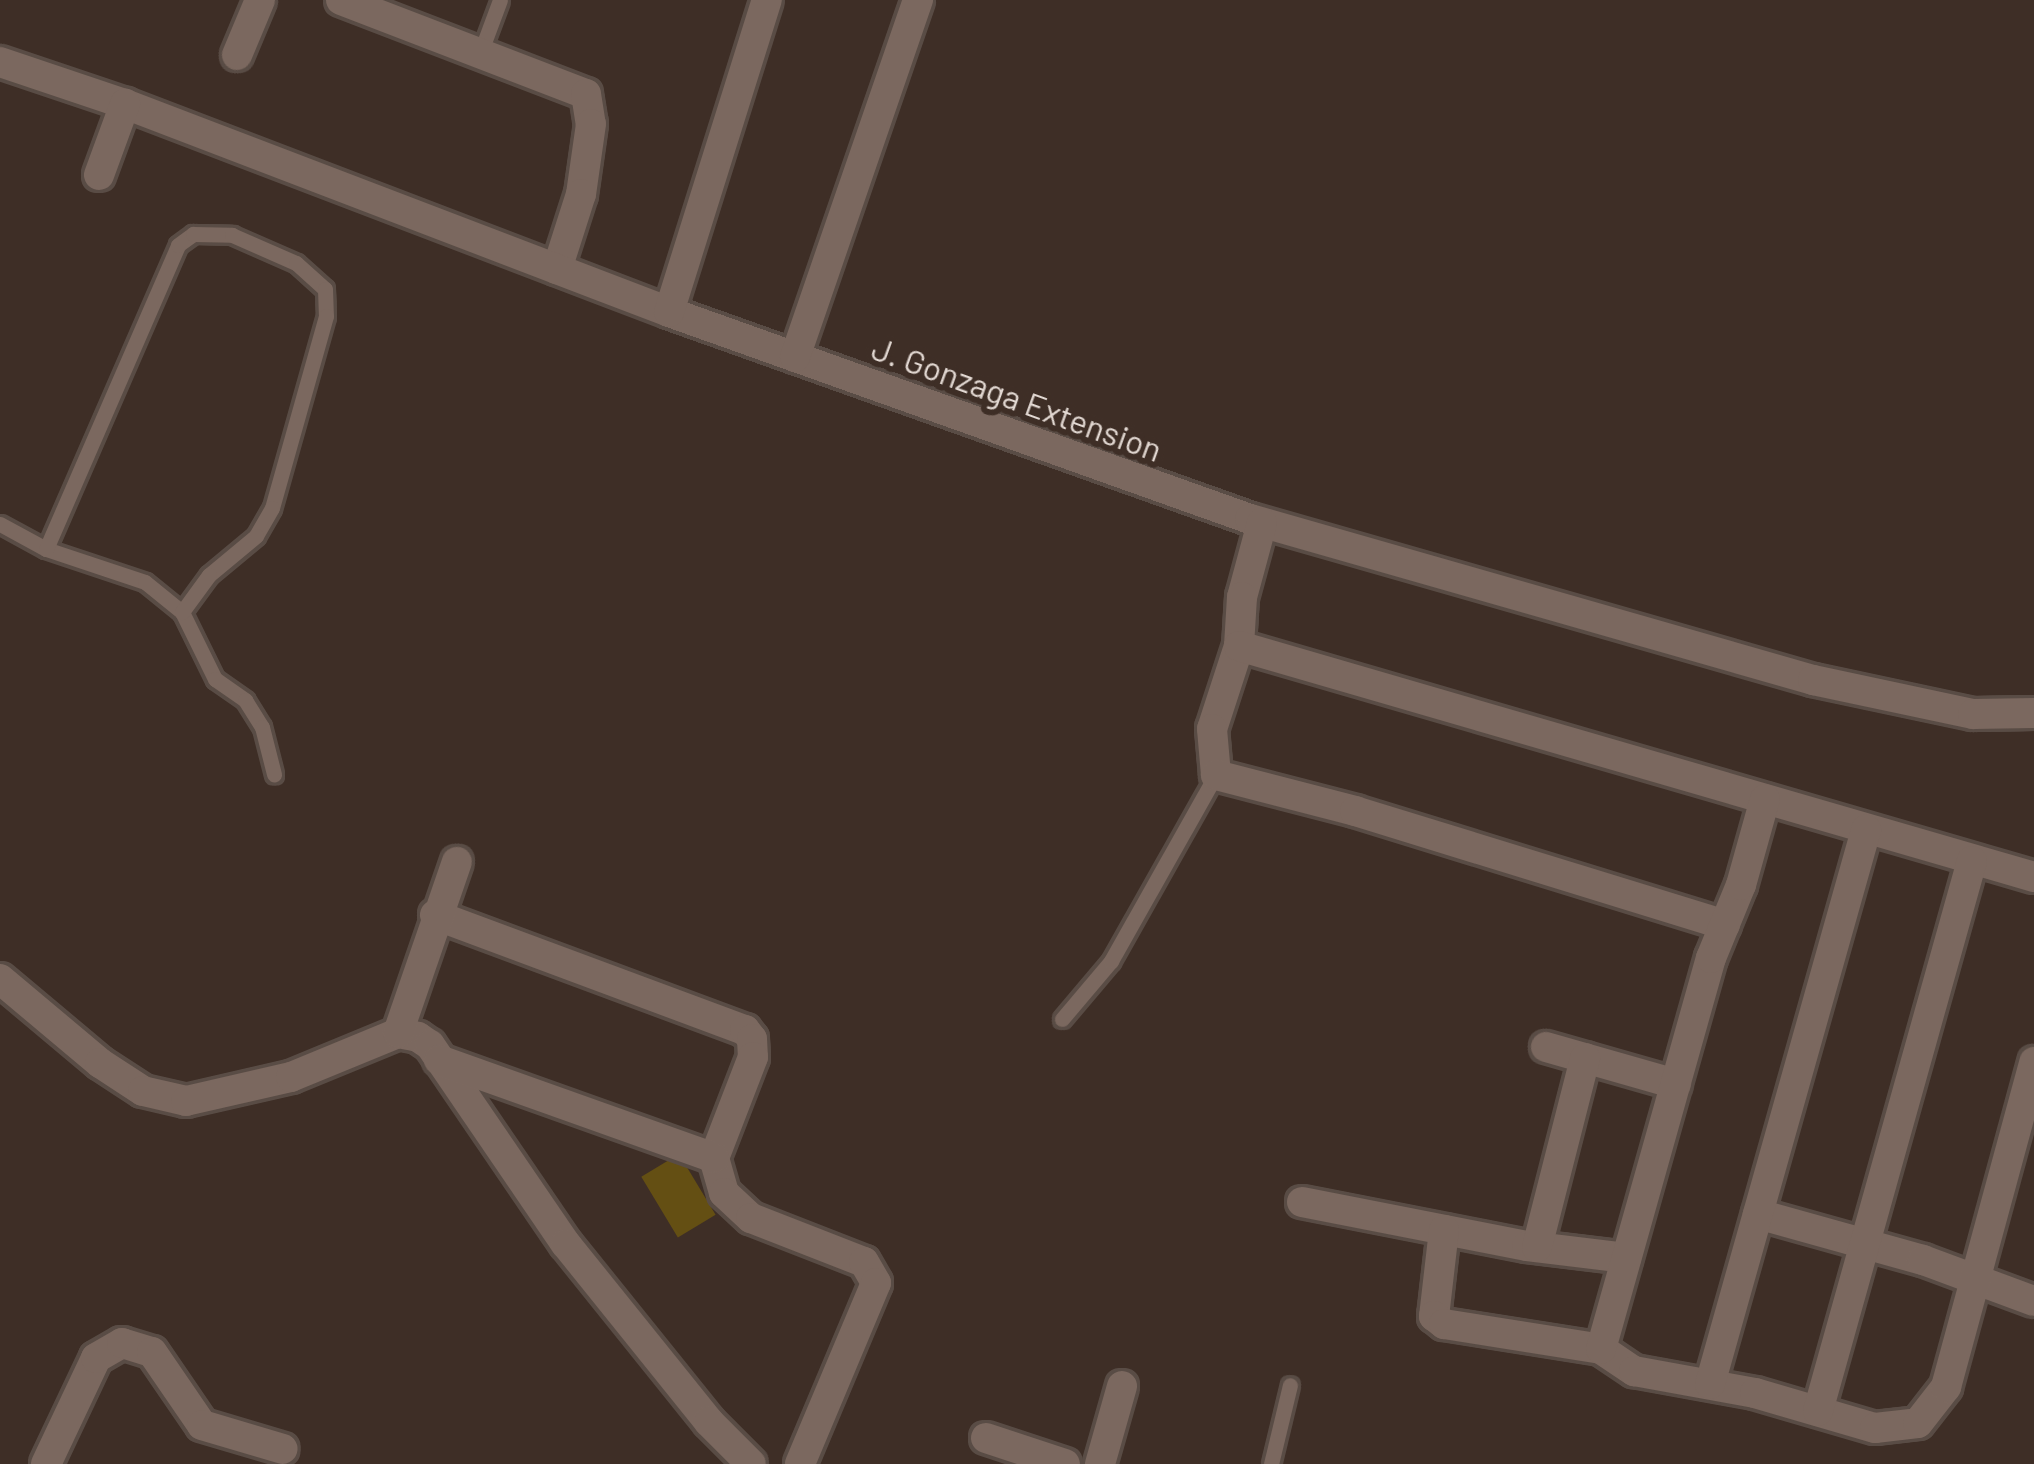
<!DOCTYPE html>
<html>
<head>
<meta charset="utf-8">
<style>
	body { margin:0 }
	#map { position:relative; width:2034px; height:1464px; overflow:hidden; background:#3e2e26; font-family:Barlow,sans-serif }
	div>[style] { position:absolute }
	.green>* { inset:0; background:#644f13; transform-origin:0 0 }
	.roads { filter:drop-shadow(3px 0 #594c45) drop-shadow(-3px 0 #594c45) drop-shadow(0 3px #594c45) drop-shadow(0 -3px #594c45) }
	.lane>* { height:15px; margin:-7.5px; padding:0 7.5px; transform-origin:7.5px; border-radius:7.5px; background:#7b685f }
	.street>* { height:30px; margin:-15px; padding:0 15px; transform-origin:15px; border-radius:15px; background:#7b685f }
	span { translate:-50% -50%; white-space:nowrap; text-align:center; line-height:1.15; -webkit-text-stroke:12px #3e2e26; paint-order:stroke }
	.street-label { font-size:33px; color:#e2d8d2 }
</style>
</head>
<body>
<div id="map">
	<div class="green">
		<div style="left:679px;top:1154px;width:71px;height:44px;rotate:59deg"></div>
	</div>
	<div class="roads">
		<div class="lane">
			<div style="left:481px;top:51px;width:54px;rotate:-69.6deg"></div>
			<div style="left:0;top:524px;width:52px;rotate:28.5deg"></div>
			<div style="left:46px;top:549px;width:104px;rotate:18.4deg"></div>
			<div style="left:145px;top:582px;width:48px;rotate:39deg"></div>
			<div style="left:182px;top:612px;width:75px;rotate:63.8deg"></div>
			<div style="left:215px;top:679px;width:37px;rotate:35deg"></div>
			<div style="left:245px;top:700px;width:32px;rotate:58deg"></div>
			<div style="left:262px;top:727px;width:49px;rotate:75.7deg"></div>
			<div style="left:46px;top:549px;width:331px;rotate:-66.5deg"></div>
			<div style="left:178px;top:245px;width:19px;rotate:-36deg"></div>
			<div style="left:193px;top:234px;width:39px;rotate:1deg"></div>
			<div style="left:232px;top:235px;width:70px;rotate:23.6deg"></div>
			<div style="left:296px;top:263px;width:39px;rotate:42deg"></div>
			<div style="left:325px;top:289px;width:27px;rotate:88deg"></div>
			<div style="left:326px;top:316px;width:199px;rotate:105.7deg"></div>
			<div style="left:272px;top:508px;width:32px;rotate:120deg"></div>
			<div style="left:256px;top:536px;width:61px;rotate:140.3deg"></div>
			<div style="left:209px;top:575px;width:46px;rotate:126.1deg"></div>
			<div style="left:1062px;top:1019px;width:76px;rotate:-49.8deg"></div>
			<div style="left:1111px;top:961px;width:214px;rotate:-60.6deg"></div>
			<div style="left:1271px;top:1464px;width:81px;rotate:-76.5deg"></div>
		</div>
		<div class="street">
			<div style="left:341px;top:0;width:262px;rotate:21deg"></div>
			<div style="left:586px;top:94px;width:30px;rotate:81deg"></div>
			<div style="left:591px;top:124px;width:71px;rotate:98.1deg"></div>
			<div style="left:581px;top:194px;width:79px;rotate:107.7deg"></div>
			<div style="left:237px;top:55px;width:60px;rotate:-67.3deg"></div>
			<div style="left:0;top:62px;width:132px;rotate:18.6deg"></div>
			<div style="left:125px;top:104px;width:582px;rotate:20.92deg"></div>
			<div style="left:669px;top:312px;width:617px;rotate:19.61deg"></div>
			<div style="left:1250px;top:519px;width:586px;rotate:15.96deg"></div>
			<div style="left:1813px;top:680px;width:164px;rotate:12deg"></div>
			<div style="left:1973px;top:714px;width:61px;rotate:-0.9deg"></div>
			<div style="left:99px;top:175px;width:76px;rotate:-69.9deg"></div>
			<div style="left:669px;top:312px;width:327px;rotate:-72.6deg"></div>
			<div style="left:795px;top:357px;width:378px;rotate:-71deg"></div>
			<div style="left:1262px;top:523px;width:77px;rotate:105.1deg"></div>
			<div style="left:1242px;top:597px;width:49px;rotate:93.5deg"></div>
			<div style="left:1239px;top:646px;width:87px;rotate:108deg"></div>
			<div style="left:1212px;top:729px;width:46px;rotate:85deg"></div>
			<div style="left:1216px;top:775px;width:144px;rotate:14.5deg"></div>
			<div style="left:1355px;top:811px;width:387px;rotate:17.1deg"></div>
			<div style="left:1239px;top:646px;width:828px;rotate:16.2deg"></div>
			<div style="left:435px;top:915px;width:331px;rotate:20.4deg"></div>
			<div style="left:745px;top:1030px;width:11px;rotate:52deg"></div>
			<div style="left:752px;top:1039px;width:18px;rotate:87deg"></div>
			<div style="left:753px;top:1057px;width:108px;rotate:111.1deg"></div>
			<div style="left:714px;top:1158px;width:36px;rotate:74deg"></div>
			<div style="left:724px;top:1193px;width:37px;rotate:43deg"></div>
			<div style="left:751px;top:1218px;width:121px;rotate:21.3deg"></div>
			<div style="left:864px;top:1262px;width:24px;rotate:60deg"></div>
			<div style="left:876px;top:1283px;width:196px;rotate:112.8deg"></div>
			<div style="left:0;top:979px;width:131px;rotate:40deg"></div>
			<div style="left:100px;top:1063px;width:51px;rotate:33.1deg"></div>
			<div style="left:143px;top:1091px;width:44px;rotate:13.1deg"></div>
			<div style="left:186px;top:1101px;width:108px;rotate:-12.9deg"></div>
			<div style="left:291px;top:1077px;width:116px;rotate:-22.4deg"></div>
			<div style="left:398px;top:1033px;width:20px;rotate:11deg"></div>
			<div style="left:418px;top:1037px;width:14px;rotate:34deg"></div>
			<div style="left:430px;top:1045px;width:241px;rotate:55.7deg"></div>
			<div style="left:566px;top:1244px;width:228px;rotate:51.2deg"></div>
			<div style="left:709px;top:1422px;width:59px;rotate:45deg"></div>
			<div style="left:398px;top:1033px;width:181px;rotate:-71deg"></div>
			<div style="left:1546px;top:1047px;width:135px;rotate:15.9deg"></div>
			<div style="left:439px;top:1060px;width:292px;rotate:19.6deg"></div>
			<div style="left:1302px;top:1202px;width:229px;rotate:11.1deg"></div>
			<div style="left:1527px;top:1246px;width:100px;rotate:6.9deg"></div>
			<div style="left:1758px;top:1214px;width:171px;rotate:15.6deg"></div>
			<div style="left:1923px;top:1260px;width:118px;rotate:20.3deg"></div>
			<div style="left:1444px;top:1230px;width:87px;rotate:96.6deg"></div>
			<div style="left:1434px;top:1316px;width:13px;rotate:39deg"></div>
			<div style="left:1444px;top:1324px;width:159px;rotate:9deg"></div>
			<div style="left:1601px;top:1349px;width:40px;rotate:34deg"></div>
			<div style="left:1634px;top:1371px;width:123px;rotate:10.3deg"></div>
			<div style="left:1755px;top:1393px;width:125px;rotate:16.3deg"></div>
			<div style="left:1875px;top:1428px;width:43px;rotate:-6.6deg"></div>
			<div style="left:1918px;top:1423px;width:46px;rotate:-52.1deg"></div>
			<div style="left:1946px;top:1387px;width:337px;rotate:-74.8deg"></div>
			<div style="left:1537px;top:1247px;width:195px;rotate:-75.7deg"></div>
			<div style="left:1601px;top:1349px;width:406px;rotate:-74.3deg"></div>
			<div style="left:1711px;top:958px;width:79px;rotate:-67.7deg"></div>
			<div style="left:1741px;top:885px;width:89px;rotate:-74.4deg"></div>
			<div style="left:1710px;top:1384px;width:576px;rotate:-74.27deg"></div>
			<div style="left:1818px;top:1411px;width:571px;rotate:-74.36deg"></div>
			<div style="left:986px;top:1438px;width:83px;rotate:18.2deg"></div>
			<div style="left:46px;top:1464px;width:117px;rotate:-64.7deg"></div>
			<div style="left:96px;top:1358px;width:30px;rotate:-30deg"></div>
			<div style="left:122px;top:1343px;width:31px;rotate:17deg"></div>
			<div style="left:152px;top:1352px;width:88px;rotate:55.6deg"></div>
			<div style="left:202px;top:1425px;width:84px;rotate:16.5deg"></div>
			<div style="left:1100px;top:1464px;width:81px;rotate:-74.2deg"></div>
		</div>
	</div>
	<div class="street-label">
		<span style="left:1017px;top:399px;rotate:20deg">J. Gonzaga Extension</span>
	</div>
</div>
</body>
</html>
